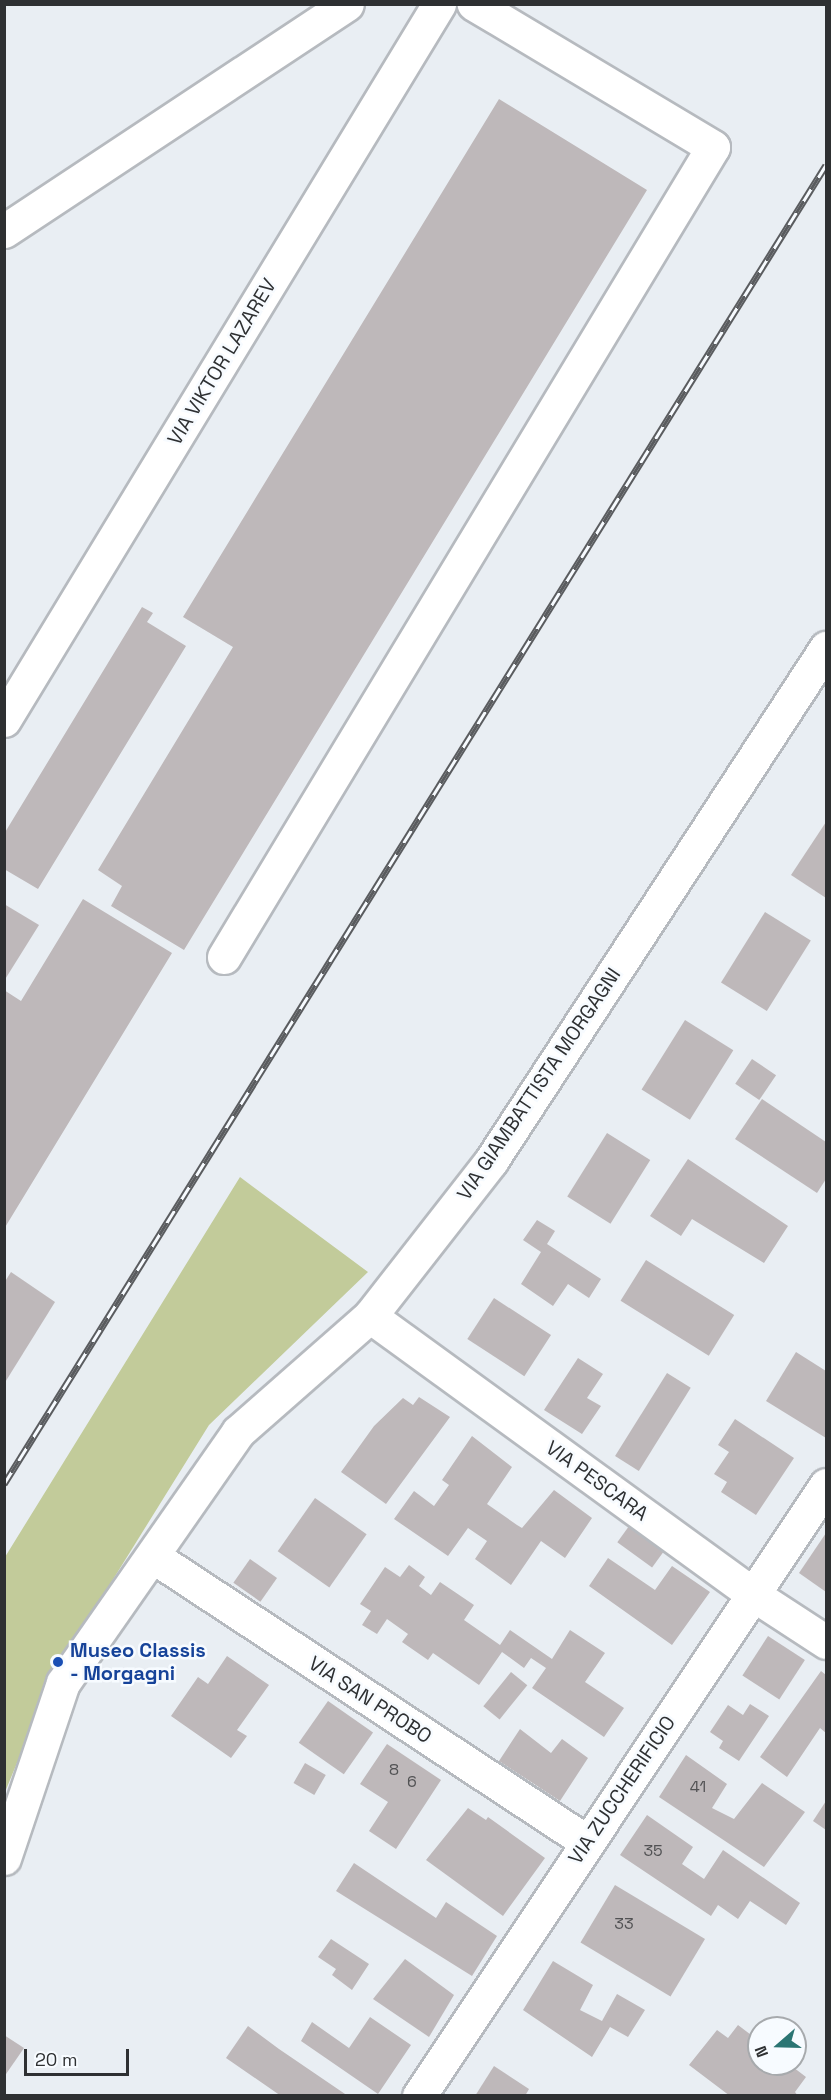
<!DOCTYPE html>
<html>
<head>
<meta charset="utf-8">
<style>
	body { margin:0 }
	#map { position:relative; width:831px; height:2100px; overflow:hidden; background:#e9eef3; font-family:"Space Grotesk",sans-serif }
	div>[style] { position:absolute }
	.green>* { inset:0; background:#c2cb9a }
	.building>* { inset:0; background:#beb8ba; transform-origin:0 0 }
	.roads { filter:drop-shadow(2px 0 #b6babf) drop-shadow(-2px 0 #b6babf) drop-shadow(0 2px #b6babf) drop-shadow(0 -2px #b6babf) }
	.minor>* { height:33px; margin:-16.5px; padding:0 16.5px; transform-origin:16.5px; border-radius:16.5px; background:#fff }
	.rail>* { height:7px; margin-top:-3.5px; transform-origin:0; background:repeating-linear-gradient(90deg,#f7fbff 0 14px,#5a5c5f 0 28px); box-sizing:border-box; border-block:2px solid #5a5c5f }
	.dots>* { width:16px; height:16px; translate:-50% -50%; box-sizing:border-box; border:3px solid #f7fbff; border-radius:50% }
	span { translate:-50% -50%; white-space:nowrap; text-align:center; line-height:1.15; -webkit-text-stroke:5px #f7fbff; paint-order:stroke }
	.number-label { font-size:16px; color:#525254 }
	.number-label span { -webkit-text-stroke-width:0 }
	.street-label { font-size:20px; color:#2e3032 }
	.transit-label { font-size:20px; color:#164399; font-weight:700 }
	.left { translate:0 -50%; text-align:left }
	.frame { position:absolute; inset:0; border:6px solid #2e3032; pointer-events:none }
	.north { position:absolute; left:747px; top:2016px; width:60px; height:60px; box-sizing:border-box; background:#f7fbff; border:2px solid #a7aaad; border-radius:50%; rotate:250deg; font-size:16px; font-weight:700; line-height:24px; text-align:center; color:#2e3032 }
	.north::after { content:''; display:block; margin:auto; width:21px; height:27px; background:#2b7573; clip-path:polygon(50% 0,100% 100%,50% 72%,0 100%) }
	.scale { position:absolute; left:24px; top:2049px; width:105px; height:27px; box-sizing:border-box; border:3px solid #2e3032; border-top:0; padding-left:8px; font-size:18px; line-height:21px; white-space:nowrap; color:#2e3032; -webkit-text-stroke:4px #f7fbff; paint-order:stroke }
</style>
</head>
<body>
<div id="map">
	<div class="green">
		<div style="clip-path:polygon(240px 1177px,368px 1272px,209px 1425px,53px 1676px,5px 1792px,5px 1557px)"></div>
	</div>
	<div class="building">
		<div style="clip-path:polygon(499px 99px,647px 190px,184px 950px,111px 906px,122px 886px,98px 870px,233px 647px,183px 617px)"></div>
		<div style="clip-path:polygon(142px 607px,153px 613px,147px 622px,186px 646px,38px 889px,4px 869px,4px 834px)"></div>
		<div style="clip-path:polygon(826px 822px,826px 898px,791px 875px)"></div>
		<div style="clip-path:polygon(83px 899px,172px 953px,4px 1229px,4px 990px,21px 1001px)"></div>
		<div style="clip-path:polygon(4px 904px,39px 925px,4px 981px)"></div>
		<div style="left:765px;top:912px;width:54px;height:83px;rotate:32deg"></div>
		<div style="left:685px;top:1020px;width:57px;height:82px;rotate:32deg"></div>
		<div style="left:752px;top:1059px;width:29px;height:30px;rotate:34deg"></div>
		<div style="clip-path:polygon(762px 1099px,826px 1142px,826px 1179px,817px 1193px,735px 1139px)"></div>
		<div style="left:607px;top:1133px;width:51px;height:75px;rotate:32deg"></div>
		<div style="clip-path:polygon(688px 1159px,788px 1226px,764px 1263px,692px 1219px,681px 1236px,650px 1216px)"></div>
		<div style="clip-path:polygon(537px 1220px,555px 1231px,547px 1244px,601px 1279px,589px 1298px,568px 1284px,553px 1306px,521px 1284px,541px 1252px,523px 1240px)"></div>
		<div style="left:646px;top:1260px;width:104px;height:48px;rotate:32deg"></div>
		<div style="clip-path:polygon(11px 1272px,55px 1302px,4px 1384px,4px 1283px)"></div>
		<div style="left:494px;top:1298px;width:68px;height:49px;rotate:33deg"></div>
		<div style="clip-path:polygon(796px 1352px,826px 1371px,826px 1438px,766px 1401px)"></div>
		<div style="clip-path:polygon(578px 1358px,603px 1374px,587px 1398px,601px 1406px,582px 1434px,544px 1410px)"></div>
		<div style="left:667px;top:1373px;width:28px;height:98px;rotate:32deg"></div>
		<div style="clip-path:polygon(419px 1397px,450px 1417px,386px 1504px,341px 1472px,374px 1426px,403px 1398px,413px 1405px)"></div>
		<div style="clip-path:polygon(735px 1419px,794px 1458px,756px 1515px,721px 1492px,727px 1482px,714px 1474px,729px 1452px,718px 1445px)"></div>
		<div style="clip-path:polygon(472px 1436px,512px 1467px,487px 1504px,517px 1525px,522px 1528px,554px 1490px,592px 1518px,565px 1558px,541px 1541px,511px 1585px,475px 1559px,487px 1541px,468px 1528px,448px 1556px,394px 1519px,414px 1491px,434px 1506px,449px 1485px,442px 1480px)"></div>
		<div style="left:315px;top:1498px;width:63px;height:65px;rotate:35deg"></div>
		<div style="left:632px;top:1522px;width:43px;height:25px;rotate:36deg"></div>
		<div style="clip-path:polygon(826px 1533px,826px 1592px,799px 1573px)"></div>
		<div style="clip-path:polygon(608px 1558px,655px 1590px,672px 1566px,710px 1592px,672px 1645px,589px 1586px)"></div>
		<div style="left:250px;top:1559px;width:33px;height:29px;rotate:35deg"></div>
		<div style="clip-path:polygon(409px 1565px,425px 1577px,419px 1586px,431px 1595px,440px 1582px,474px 1605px,464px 1620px,500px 1645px,510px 1630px,552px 1659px,570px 1630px,605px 1653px,585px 1682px,624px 1708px,604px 1737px,532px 1688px,546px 1668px,531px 1658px,524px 1668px,502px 1652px,479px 1685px,433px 1653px,428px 1660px,402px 1642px,408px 1634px,387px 1619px,377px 1634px,362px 1625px,371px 1611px,360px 1604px,385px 1567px,400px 1577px)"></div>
		<div style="left:768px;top:1636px;width:44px;height:47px;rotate:33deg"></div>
		<div style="clip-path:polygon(227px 1656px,269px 1685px,237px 1730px,247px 1736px,231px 1758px,171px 1716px,198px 1677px,208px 1684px)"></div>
		<div style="clip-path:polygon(821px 1671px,826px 1675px,826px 1733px,820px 1728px,787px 1777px,760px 1757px)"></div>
		<div style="left:511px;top:1672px;width:21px;height:44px;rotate:39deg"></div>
		<div style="left:328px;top:1701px;width:55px;height:51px;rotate:35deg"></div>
		<div style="clip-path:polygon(750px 1704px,769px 1716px,739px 1761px,719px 1748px,723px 1741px,710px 1732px,728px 1705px,743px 1715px)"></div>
		<div style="clip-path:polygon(520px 1729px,551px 1753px,562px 1739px,588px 1758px,560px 1801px,499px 1761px)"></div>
		<div style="clip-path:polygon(387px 1744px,441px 1780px,396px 1849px,369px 1831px,388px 1802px,360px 1784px)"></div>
		<div style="clip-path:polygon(686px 1755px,727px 1784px,712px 1808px,734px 1819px,762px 1783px,805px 1812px,764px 1867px,659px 1797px)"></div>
		<div style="left:305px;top:1763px;width:24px;height:23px;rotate:30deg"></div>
		<div style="clip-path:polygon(826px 1801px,826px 1830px,813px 1821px)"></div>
		<div style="clip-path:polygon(468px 1808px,486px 1820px,488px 1817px,545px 1858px,503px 1916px,426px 1860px)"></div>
		<div style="clip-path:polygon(647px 1815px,693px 1847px,682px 1864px,704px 1879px,723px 1850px,800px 1903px,786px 1925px,750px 1901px,738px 1919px,718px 1905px,711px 1916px,620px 1855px)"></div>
		<div style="clip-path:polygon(354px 1863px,436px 1918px,446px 1902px,497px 1936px,472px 1976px,336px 1891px)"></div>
		<div style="left:615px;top:1885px;width:105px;height:67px;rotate:31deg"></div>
		<div style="clip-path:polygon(331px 1939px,369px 1964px,352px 1990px,332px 1975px,336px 1969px,318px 1957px)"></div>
		<div style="clip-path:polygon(405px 1959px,454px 1995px,429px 2037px,373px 1999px)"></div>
		<div style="clip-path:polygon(553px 1961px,593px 1985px,580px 2010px,602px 2021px,617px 1994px,645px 2010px,628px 2037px,610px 2027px,592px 2057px,523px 2010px)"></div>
		<div style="clip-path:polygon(370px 2017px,411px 2045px,378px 2094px,301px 2041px,312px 2022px,349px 2048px)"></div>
		<div style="clip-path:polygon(738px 2025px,759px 2041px,759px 2064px,789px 2064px,806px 2077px,795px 2092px,798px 2096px,730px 2096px,689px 2065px,717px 2030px,728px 2038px)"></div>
		<div style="clip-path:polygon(248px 2026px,279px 2049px,348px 2096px,281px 2096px,226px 2058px)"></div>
		<div style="clip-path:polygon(4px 2035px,24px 2048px,4px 2077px)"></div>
		<div style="clip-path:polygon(494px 2066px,529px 2089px,525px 2096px,475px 2096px)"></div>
	</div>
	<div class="roads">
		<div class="minor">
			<div style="left:4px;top:231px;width:411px;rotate:-33.5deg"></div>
			<div style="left:4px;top:720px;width:838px;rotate:-58.72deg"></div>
			<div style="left:224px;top:957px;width:946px;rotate:-58.88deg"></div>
			<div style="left:713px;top:147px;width:279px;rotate:-149.1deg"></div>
			<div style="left:370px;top:1316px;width:475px;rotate:36deg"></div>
			<div style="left:754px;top:1595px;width:86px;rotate:33.1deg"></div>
			<div style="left:154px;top:1557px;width:518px;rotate:33.35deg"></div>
			<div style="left:4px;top:1858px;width:185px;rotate:-71.4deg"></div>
			<div style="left:63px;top:1683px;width:306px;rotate:-55.1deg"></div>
			<div style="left:238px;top:1432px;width:176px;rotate:-41.3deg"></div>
			<div style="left:370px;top:1316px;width:197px;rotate:-52deg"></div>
			<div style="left:491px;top:1161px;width:613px;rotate:-56.85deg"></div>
			<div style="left:419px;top:2096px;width:734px;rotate:-56.33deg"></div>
		</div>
	</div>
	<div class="rail">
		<div style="left:4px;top:1484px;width:1554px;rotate:-58.07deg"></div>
	</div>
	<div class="dots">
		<div style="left:58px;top:1662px;background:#1a4fb4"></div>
	</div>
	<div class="number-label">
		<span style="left:394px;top:1770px">8</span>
		<span style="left:412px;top:1782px">6</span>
		<span style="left:698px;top:1787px">41</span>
		<span style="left:653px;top:1851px">35</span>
		<span style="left:624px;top:1924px">33</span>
	</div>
	<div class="street-label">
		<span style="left:222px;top:362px;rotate:-59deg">VIA VIKTOR LAZAREV</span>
		<span style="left:539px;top:1084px;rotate:-56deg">VIA GIAMBATTISTA MORGAGNI</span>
		<span style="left:597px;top:1481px;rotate:36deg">VIA PESCARA</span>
		<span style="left:370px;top:1700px;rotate:33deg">VIA SAN PROBO</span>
		<span style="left:622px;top:1790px;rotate:-56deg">VIA ZUCCHERIFICIO</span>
	</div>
	<div class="transit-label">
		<span class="left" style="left:70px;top:1662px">Museo Classis<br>- Morgagni</span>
	</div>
	<div class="frame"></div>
	<div class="north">N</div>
	<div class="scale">20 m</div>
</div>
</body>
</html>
